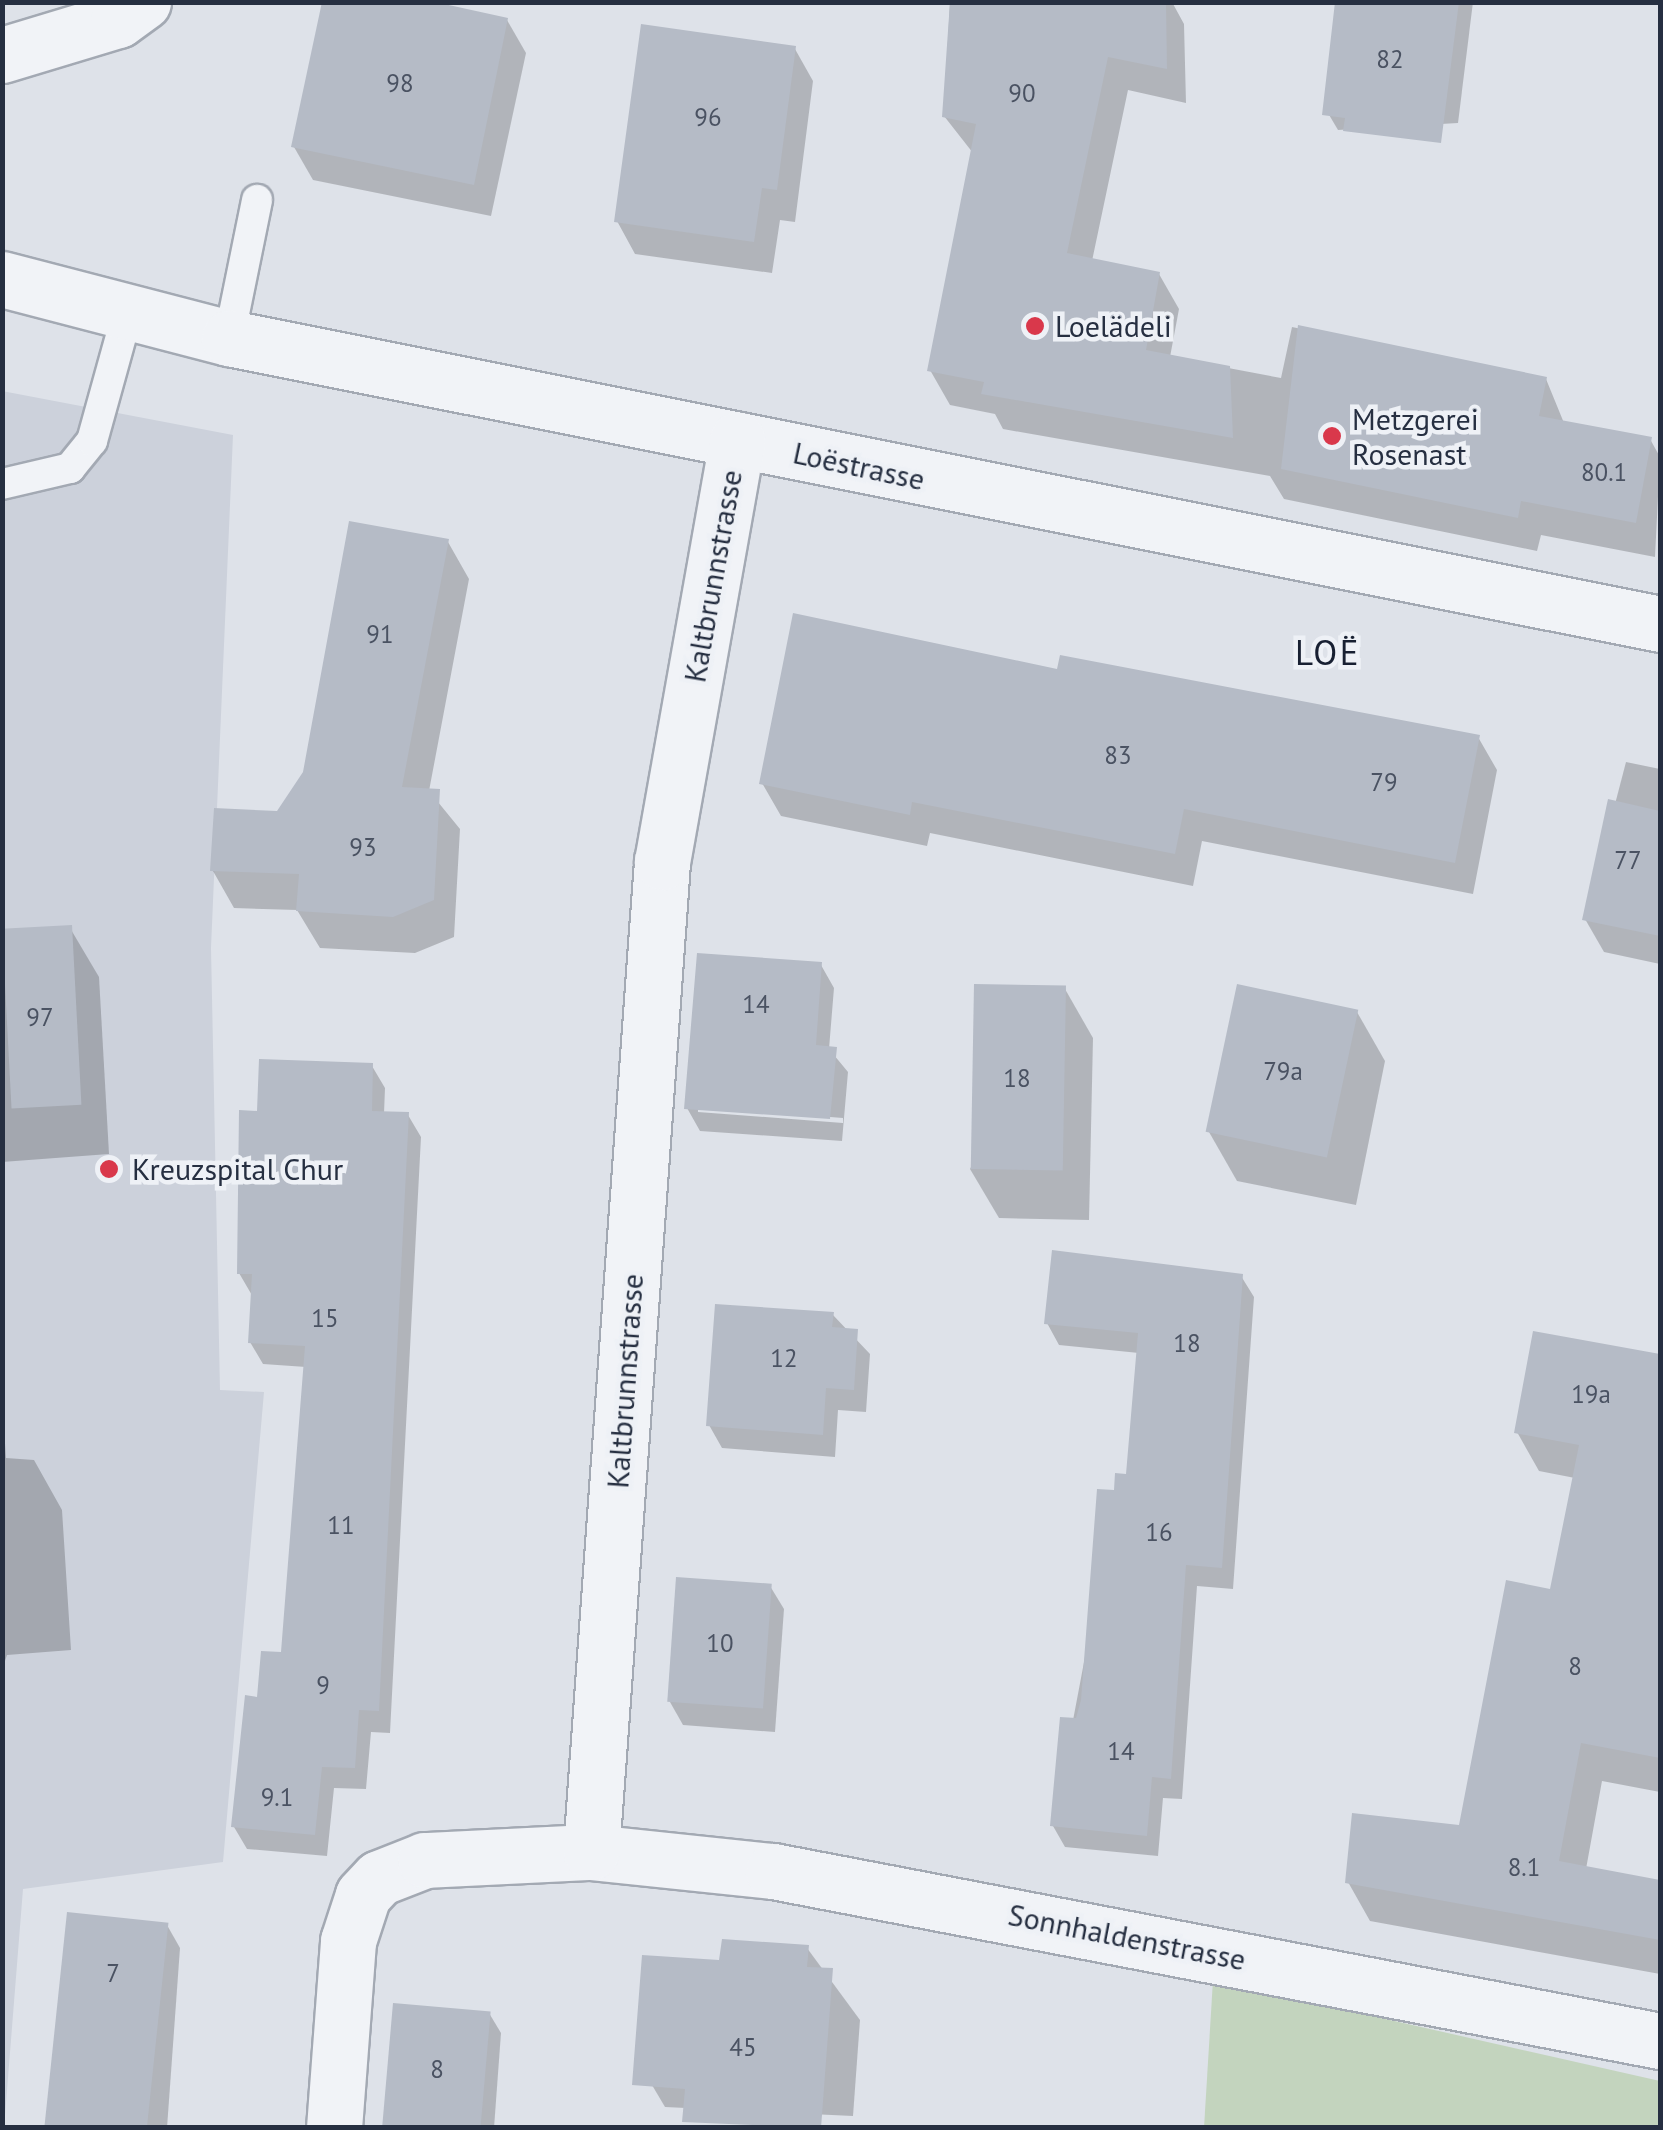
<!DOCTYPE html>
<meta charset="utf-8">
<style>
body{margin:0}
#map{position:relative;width:1663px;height:2130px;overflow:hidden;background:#dee2e9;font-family:"PT Sans",sans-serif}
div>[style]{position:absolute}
.built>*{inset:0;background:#ccd1db}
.green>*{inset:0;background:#c3d4be}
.shadow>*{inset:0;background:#0003}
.building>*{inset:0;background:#b5bbc6;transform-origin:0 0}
.roads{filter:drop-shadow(2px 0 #a3a9b3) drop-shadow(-2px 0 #a3a9b3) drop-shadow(0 2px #a3a9b3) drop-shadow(0 -2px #a3a9b3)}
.lane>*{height:30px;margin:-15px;padding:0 15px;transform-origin:15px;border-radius:15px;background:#f1f3f7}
.street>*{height:55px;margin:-27.5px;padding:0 27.5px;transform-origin:27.5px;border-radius:27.5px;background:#f1f3f7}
.dots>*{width:28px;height:28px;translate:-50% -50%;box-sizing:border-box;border:5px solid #eef1f6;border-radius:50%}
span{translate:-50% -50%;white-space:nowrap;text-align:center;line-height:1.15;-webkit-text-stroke:9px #eef1f6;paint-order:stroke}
.number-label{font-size:25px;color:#4a5262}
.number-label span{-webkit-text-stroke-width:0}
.poi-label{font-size:30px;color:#262f41}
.left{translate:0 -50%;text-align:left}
.street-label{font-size:30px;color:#262f41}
.quarter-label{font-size:35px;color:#182032;letter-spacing:2.5px}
.frame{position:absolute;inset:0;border:5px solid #262f41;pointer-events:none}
</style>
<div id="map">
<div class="built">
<div style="clip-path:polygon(2px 391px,233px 435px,211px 948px,220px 1390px,264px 1392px,223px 1862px,23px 1889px,4px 2128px)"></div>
</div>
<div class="green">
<div style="clip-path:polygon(1213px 1980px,1660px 2081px,1660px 2127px,1204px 2128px)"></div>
</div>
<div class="shadow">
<div style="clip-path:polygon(950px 2px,1172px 2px,1184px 24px,1186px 103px,1128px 90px,1092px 261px,1159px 274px,1179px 309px,1170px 357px,1281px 378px,1292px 327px,1546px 379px,1564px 423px,1650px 439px,1660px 457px,1655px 557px,1541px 535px,1537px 551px,1284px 499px,1270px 476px,1003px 429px,995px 414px,950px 405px,930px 370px,973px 153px,944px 116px)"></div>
<div style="clip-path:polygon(1337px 2px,1473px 2px,1458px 123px,1338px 130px,1325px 108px)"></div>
<div style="clip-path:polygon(507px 20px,526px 53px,491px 216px,313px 180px,294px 147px)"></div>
<div style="clip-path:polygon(795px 49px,813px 81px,795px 222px,780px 220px,772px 273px,635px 254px,617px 221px)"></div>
<div style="clip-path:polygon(448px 542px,469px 579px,429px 791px,460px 829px,454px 937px,415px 953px,320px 948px,297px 910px,234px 908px,213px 871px,278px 814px)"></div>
<div style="clip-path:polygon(1059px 672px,1478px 737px,1497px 770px,1473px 894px,1202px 841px,1193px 886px,930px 833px,927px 846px,781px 816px,762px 783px)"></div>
<div style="clip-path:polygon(1626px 762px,1660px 769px,1660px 964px,1604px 952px,1585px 919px)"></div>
<div style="clip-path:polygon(70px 928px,99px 977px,109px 1154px,2px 1162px,2px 932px)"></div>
<div style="clip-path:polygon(evenodd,821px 965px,834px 988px,829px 1049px,848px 1072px,842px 1141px,700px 1131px,687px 1108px,821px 965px,698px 1107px,843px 1118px,843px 1123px,698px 1112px,698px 1107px)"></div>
<div style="clip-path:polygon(1065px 989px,1093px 1038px,1089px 1220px,999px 1218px,970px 1169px)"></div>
<div style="clip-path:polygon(1357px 1012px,1385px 1061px,1356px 1205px,1237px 1181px,1209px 1132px)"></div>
<div style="clip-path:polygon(372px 1066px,385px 1088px,384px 1114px,408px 1115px,421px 1137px,390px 1733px,371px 1732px,366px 1789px,334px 1788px,327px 1856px,247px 1849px,234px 1827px,260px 1699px,283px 1655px,306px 1367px,263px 1364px,250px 1342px,253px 1297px,239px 1273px,259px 1113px)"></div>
<div style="clip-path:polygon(1241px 1276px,1254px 1297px,1233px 1589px,1197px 1586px,1182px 1799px,1163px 1798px,1158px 1856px,1065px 1847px,1053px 1826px,1116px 1493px,1128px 1477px,1139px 1353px,1059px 1345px,1047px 1323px)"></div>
<div style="clip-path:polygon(833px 1315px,870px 1354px,866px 1412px,838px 1410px,835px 1457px,722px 1448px,709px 1425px)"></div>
<div style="clip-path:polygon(1535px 1334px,1660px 1357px,1660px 1792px,1602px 1781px,1586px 1869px,1660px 1882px,1660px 1974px,1370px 1921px,1348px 1882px,1461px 1827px,1552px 1592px,1575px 1478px,1539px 1471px,1517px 1432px)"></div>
<div style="clip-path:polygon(2px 1399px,6px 1458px,34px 1460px,62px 1510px,71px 1650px,7px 1655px,2px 1670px)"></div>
<div style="clip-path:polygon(770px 1586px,784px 1609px,775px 1732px,683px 1725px,670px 1702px)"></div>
<div style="clip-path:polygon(69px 1914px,167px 1925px,180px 1948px,167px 2128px,46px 2128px)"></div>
<div style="clip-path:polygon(807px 1948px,860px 2020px,853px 2116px,665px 2107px,636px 2058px,722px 1962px)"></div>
<div style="clip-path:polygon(489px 2013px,501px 2033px,494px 2128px,386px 2128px)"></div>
</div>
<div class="building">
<div style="clip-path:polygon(322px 2px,435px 2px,508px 18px,474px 185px,291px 147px)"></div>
<div style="clip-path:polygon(950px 2px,1166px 2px,1167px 69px,1108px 57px,1067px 253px,1160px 272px,1146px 350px,1230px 366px,1233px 438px,981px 394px,984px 382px,927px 371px,976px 124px,942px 117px)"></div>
<div style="clip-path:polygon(1335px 2px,1459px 2px,1441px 143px,1343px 131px,1345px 118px,1322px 115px)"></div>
<div style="clip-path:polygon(641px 24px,796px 46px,777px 190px,762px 188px,754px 242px,614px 222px)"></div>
<div style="clip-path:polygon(1298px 325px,1547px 377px,1539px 416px,1652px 437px,1636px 523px,1521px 501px,1518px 518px,1281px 469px)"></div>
<div style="clip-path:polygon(349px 521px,449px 539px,402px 787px,440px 789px,434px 900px,393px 917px,296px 911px,299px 874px,210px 871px,214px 808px,277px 811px,303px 772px)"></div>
<div style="clip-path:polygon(793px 613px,1057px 669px,1060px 655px,1480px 735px,1455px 863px,1184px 809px,1175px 854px,912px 802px,910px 815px,759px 784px)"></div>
<div style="clip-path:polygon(1608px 799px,1660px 811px,1660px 936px,1582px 920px)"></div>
<div style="left:72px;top:925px;width:180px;height:70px;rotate:87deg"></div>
<div style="clip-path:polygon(697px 953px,822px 962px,816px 1045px,837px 1047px,830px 1119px,684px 1109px)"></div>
<div style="left:974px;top:984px;width:92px;height:185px;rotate:1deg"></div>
<div style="left:1237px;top:984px;width:124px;height:151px;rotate:12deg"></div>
<div style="clip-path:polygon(259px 1059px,373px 1063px,372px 1111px,409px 1112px,379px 1711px,359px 1710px,355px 1768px,322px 1767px,315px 1835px,231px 1827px,245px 1695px,257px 1697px,261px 1651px,281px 1652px,305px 1346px,248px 1343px,252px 1274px,237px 1274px,239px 1110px,257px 1111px)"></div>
<div style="clip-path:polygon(1052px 1250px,1243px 1274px,1222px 1568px,1186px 1565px,1171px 1779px,1152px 1777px,1147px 1836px,1050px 1826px,1060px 1717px,1076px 1718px,1081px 1700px,1097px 1489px,1114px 1490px,1115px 1473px,1126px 1474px,1138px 1333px,1044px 1324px)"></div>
<div style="clip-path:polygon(715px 1304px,834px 1312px,832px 1327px,858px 1329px,854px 1390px,826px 1388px,823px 1435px,706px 1426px)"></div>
<div style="clip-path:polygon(1533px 1331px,1660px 1354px,1660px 1758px,1581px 1743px,1559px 1861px,1660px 1880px,1660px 1940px,1345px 1883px,1352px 1813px,1459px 1825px,1506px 1580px,1550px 1589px,1579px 1445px,1514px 1433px)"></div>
<div style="left:676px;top:1577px;width:96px;height:125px;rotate:4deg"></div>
<div style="left:67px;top:1912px;width:102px;height:217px;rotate:6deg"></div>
<div style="clip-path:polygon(722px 1939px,809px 1945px,807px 1967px,833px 1968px,821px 2128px,682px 2122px,685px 2089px,632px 2085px,642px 1955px,719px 1960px)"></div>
<div style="left:393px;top:2003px;width:98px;height:125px;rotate:5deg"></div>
</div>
<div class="roads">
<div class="lane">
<div style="left:229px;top:338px;width:141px;rotate:-78.5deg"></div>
<div style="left:2px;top:484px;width:70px;rotate:-13.2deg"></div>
<div style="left:70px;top:468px;width:35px;rotate:-51deg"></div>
<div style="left:92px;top:441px;width:138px;rotate:-74.5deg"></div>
</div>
<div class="street">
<div style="left:2px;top:55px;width:121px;rotate:-16.8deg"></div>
<div style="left:118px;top:20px;width:31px;rotate:-36deg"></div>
<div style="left:2px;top:279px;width:235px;rotate:14.6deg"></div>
<div style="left:229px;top:338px;width:1459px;rotate:11.3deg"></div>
<div style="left:591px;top:1852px;width:183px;rotate:6deg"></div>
<div style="left:773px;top:1871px;width:903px;rotate:10.85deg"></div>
<div style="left:334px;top:2128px;width:188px;rotate:-85.7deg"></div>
<div style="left:348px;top:1941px;width:48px;rotate:-71.9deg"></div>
<div style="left:363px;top:1895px;width:23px;rotate:-47deg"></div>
<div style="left:379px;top:1878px;width:49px;rotate:-21.4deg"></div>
<div style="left:425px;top:1860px;width:166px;rotate:-2.8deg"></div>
<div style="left:591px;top:1852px;width:993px;rotate:-85.9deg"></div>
<div style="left:662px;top:862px;width:429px;rotate:-79.9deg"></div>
</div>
</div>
<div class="dots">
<div style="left:1035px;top:326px;background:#d9384b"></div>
<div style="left:1332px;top:436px;background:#d9384b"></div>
<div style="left:109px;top:1169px;background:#d9384b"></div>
</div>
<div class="number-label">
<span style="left:1390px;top:59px">82</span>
<span style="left:400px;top:83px">98</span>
<span style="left:1022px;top:93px">90</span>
<span style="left:708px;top:117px">96</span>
<span style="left:1604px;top:472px">80.1</span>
<span style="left:380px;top:634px">91</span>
<span style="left:1118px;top:755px">83</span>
<span style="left:1384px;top:782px">79</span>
<span style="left:363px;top:847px">93</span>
<span style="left:1628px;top:860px">77</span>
<span style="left:756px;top:1004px">14</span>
<span style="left:40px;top:1017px">97</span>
<span style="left:1283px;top:1071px">79a</span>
<span style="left:1017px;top:1078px">18</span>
<span style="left:325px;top:1318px">15</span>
<span style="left:1187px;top:1343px">18</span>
<span style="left:784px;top:1358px">12</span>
<span style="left:1591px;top:1394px">19a</span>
<span style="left:341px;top:1525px">11</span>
<span style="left:1159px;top:1532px">16</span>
<span style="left:720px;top:1643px">10</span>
<span style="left:1575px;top:1666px">8</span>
<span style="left:323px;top:1685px">9</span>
<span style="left:1121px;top:1751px">14</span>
<span style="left:277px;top:1797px">9.1</span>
<span style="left:1524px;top:1867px">8.1</span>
<span style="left:113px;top:1973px">7</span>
<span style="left:743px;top:2047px">45</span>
<span style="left:437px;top:2069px">8</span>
</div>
<div class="poi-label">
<span class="left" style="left:1055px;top:326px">Loelädeli</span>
<span class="left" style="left:1352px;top:436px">Metzgerei<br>Rosenast</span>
<span class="left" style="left:132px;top:1169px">Kreuzspital Chur</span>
</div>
<div class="street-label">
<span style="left:859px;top:466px;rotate:12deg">Loëstrasse</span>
<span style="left:713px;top:576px;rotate:-80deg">Kaltbrunnstrasse</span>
<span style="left:625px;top:1381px;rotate:-86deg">Kaltbrunnstrasse</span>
<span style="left:1127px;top:1937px;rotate:11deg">Sonnhaldenstrasse</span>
</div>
<div class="quarter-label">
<span style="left:1328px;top:652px">LOË</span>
</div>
<div class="frame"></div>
</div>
